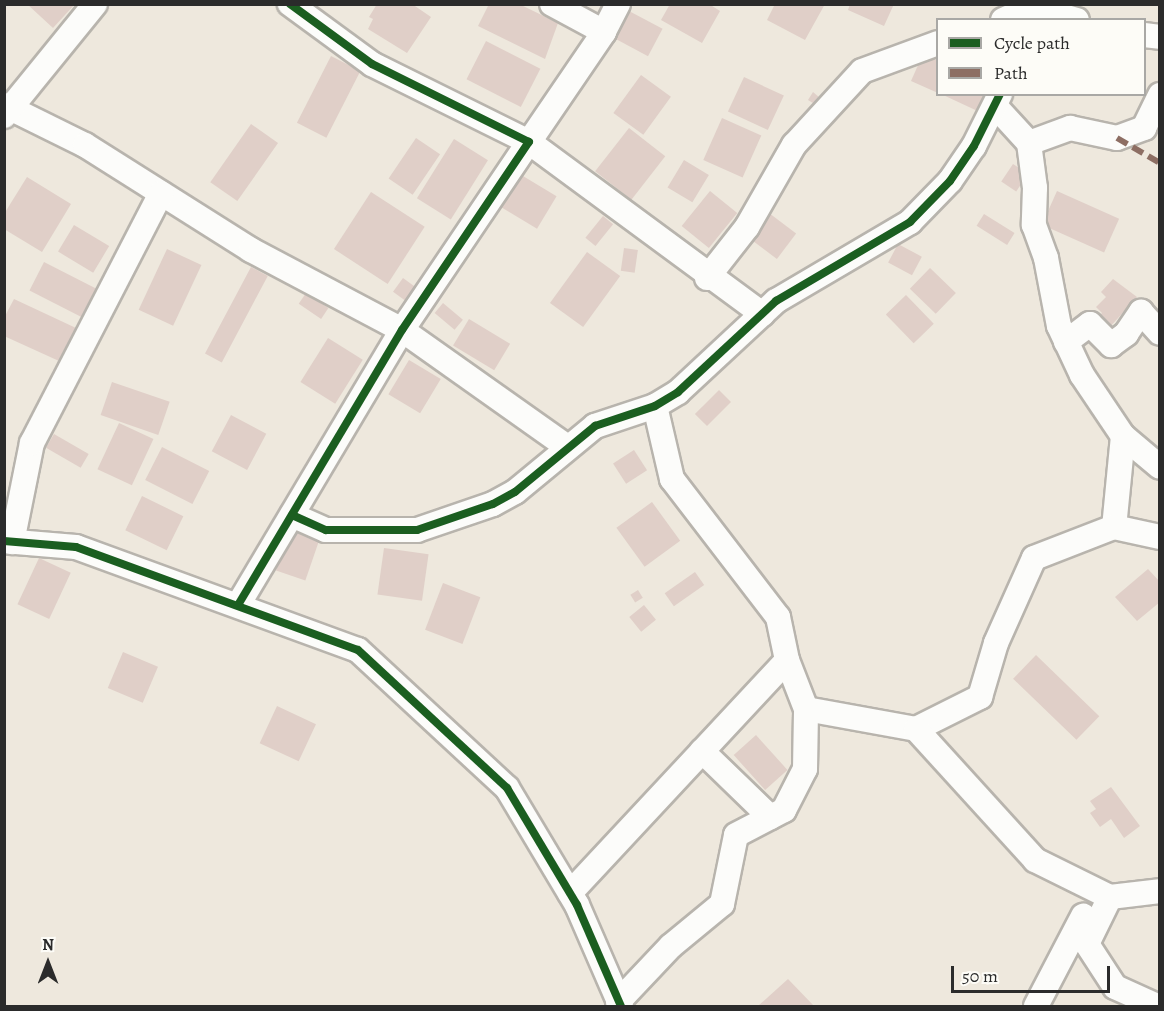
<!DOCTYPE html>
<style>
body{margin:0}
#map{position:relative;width:1164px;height:1011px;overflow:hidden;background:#eee8dd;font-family:Alegreya,serif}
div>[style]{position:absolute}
.building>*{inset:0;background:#e0cfc8;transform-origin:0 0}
.roads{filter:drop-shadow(2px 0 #b8b4ad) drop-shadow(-2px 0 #b8b4ad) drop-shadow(0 2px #b8b4ad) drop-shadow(0 -2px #b8b4ad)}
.minor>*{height:24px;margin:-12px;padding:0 12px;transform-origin:12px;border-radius:12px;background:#fcfcfa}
.quiet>*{height:6px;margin-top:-3px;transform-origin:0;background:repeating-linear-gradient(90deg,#8d6e63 0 12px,transparent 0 18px)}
.cycleway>*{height:8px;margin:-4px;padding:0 4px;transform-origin:4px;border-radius:4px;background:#1b5e20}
span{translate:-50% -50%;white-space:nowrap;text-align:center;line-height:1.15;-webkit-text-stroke:5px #fdfcf7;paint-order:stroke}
.frame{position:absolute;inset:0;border:6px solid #2b2b2b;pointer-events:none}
.legend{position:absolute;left:936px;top:18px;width:210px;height:78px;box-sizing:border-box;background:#fdfcf7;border:2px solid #a9a8a5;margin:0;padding:8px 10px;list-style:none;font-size:18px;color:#2b2b2b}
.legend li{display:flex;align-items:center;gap:12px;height:30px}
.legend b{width:30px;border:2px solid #a9a8a5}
.north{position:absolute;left:18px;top:933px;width:60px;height:60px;-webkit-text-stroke:4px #fdfcf7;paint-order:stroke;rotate:0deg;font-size:16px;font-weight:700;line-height:24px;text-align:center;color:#2b2b2b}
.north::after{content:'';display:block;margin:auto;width:21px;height:27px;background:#2b2b2b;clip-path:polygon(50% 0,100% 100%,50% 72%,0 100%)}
.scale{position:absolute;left:951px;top:966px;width:159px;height:27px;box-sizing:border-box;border:3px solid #2b2b2b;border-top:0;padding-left:8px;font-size:18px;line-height:21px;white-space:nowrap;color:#2b2b2b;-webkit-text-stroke:4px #fdfcf7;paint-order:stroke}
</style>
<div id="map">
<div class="building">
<div style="clip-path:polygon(27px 4px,75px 4px,53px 28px)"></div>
<div style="clip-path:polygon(377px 4px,412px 4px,431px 17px,407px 53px,368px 29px,373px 19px,369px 17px)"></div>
<div style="clip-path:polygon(489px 4px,519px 4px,558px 23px,545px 59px,478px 26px)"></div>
<div style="clip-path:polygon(670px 4px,709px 4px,720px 11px,702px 43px,661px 20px)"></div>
<div style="clip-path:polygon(775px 4px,825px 4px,805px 40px,767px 20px)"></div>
<div style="clip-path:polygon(850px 4px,894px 4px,884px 26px,848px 10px)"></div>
<div style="left:629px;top:11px;width:38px;height:31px;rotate:28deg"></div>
<div style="left:486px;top:41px;width:61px;height:43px;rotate:27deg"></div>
<div style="clip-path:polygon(923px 54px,938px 61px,938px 93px,911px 81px)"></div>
<div style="left:331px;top:56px;width:33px;height:75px;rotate:27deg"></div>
<div style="left:641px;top:75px;width:37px;height:47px;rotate:36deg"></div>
<div style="left:744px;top:77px;width:44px;height:38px;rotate:25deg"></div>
<div style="clip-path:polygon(813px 92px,820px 98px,816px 105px,808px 100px)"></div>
<div style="clip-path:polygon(941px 94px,993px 94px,984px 114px)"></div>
<div style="left:722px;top:118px;width:43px;height:46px;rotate:24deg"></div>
<div style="left:251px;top:124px;width:33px;height:71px;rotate:35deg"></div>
<div style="left:629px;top:128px;width:46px;height:55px;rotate:38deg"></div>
<div style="left:416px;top:138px;width:29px;height:49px;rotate:34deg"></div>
<div style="left:454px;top:139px;width:40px;height:70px;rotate:32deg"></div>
<div style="left:684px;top:160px;width:29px;height:32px;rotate:31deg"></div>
<div style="left:1013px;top:164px;width:18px;height:21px;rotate:34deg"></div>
<div style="left:518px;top:173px;width:45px;height:38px;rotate:31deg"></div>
<div style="clip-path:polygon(27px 177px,71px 204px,42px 252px,4px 229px,4px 214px)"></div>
<div style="left:710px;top:191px;width:35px;height:45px;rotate:39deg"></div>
<div style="left:1057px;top:191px;width:68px;height:37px;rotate:24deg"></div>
<div style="left:371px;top:192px;width:64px;height:68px;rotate:33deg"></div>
<div style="left:769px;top:213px;width:34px;height:32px;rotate:37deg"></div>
<div style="left:984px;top:214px;width:36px;height:14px;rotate:32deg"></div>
<div style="left:603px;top:216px;width:13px;height:28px;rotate:39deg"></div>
<div style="left:74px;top:225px;width:41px;height:31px;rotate:31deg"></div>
<div style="left:898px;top:244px;width:27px;height:21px;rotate:28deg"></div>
<div style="left:624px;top:248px;width:14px;height:23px;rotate:8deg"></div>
<div style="left:167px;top:249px;width:38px;height:67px;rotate:25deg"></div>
<div style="left:587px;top:252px;width:41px;height:63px;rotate:36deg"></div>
<div style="left:44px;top:262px;width:66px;height:32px;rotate:27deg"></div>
<div style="left:251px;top:267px;width:19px;height:98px;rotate:28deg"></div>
<div style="left:930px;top:268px;width:36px;height:29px;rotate:44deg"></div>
<div style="left:403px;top:278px;width:17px;height:17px;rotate:36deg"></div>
<div style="clip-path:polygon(1113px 279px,1137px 297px,1109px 328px,1097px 318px,1102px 313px,1096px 307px,1106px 297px,1101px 292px)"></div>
<div style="left:306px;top:293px;width:27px;height:13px;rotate:34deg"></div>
<div style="left:906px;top:295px;width:40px;height:28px;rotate:46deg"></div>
<div style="clip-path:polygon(14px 299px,76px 328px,59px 361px,4px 336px,4px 318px)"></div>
<div style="left:443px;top:303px;width:26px;height:13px;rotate:40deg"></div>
<div style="left:469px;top:319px;width:48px;height:31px;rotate:31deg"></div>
<div style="left:328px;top:338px;width:41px;height:52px;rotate:32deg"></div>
<div style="left:409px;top:360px;width:37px;height:40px;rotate:31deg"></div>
<div style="left:112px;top:382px;width:61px;height:35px;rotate:19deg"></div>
<div style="left:719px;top:390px;width:17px;height:34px;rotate:45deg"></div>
<div style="left:231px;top:415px;width:40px;height:41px;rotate:28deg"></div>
<div style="left:119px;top:423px;width:38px;height:51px;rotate:25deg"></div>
<div style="left:54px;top:434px;width:40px;height:16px;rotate:30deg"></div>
<div style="left:162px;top:447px;width:53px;height:37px;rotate:27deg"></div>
<div style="left:634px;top:450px;width:24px;height:25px;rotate:57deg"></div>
<div style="left:142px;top:496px;width:46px;height:38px;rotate:26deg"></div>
<div style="left:652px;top:502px;width:48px;height:44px;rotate:54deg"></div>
<div style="left:291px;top:527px;width:31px;height:46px;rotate:19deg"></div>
<div style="left:384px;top:548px;width:45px;height:47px;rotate:8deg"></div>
<div style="left:39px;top:558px;width:35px;height:51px;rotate:25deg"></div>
<div style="clip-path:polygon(1148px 569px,1160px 582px,1160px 602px,1137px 621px,1115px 597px)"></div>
<div style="left:695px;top:572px;width:16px;height:37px;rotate:55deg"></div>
<div style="left:443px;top:583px;width:40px;height:50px;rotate:21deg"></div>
<div style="left:638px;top:590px;width:9px;height:9px;rotate:58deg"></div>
<div style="left:644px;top:605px;width:19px;height:19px;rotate:51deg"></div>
<div style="left:123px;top:652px;width:38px;height:39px;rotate:23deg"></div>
<div style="left:1036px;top:655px;width:88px;height:33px;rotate:44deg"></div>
<div style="left:277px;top:706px;width:43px;height:41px;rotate:25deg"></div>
<div style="left:756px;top:735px;width:47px;height:30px;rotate:48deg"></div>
<div style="clip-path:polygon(1111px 787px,1140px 826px,1124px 838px,1111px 819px,1100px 827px,1090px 813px,1096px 809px,1090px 801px)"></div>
<div style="clip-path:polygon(788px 979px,814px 1006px,758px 1006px)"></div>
</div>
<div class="roads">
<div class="minor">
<div style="left:552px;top:4px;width:59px;rotate:28.3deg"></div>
<div style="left:618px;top:4px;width:31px;rotate:117deg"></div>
<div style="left:604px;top:32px;width:133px;rotate:124.3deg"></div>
<div style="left:529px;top:142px;width:290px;rotate:36.4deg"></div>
<div style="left:1025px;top:5px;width:54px;rotate:16.1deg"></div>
<div style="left:1003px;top:20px;width:24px;rotate:-24deg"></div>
<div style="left:1144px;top:35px;width:16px;rotate:7deg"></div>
<div style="left:4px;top:105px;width:90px;rotate:26.3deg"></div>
<div style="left:85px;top:145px;width:196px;rotate:32.3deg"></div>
<div style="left:251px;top:250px;width:171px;rotate:27.9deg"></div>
<div style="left:402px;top:330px;width:202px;rotate:35.3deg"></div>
<div style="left:996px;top:107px;width:49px;rotate:47.5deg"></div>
<div style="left:1029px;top:143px;width:45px;rotate:82.4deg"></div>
<div style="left:1035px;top:188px;width:37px;rotate:92deg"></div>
<div style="left:1034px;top:225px;width:35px;rotate:70deg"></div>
<div style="left:1046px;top:258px;width:69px;rotate:79.2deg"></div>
<div style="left:1059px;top:326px;width:54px;rotate:64.9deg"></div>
<div style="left:1082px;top:375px;width:73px;rotate:56.1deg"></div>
<div style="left:1123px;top:436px;width:91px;rotate:95.6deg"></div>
<div style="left:4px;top:116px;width:144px;rotate:-50.9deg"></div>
<div style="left:1029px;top:143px;width:44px;rotate:-20.1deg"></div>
<div style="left:1070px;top:128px;width:48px;rotate:12deg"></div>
<div style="left:1117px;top:138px;width:29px;rotate:-20deg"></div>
<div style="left:1144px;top:128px;width:37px;rotate:-64deg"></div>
<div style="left:707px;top:278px;width:65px;rotate:-51.9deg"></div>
<div style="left:747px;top:227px;width:95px;rotate:-60.2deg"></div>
<div style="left:794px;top:145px;width:100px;rotate:-47.4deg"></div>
<div style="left:862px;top:71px;width:81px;rotate:-20.2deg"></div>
<div style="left:1066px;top:342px;width:30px;rotate:-37deg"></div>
<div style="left:1090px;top:324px;width:30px;rotate:45deg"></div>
<div style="left:1111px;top:345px;width:19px;rotate:-36deg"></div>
<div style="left:1126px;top:334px;width:27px;rotate:-56deg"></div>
<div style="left:1141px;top:312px;width:28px;rotate:48deg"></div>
<div style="left:655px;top:406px;width:75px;rotate:76.9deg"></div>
<div style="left:672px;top:479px;width:174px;rotate:52.5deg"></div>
<div style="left:778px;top:617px;width:44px;rotate:78.2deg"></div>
<div style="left:787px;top:660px;width:53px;rotate:68.8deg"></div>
<div style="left:806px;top:709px;width:112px;rotate:10.3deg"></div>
<div style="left:916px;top:729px;width:72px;rotate:-26.6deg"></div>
<div style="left:980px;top:697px;width:56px;rotate:-73.5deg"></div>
<div style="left:996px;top:643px;width:93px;rotate:-65.9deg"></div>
<div style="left:1034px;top:558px;width:86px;rotate:-21.2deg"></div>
<div style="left:1114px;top:527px;width:47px;rotate:12.3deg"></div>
<div style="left:1123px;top:436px;width:48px;rotate:40deg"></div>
<div style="left:292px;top:515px;width:37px;rotate:24deg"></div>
<div style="left:326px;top:530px;width:91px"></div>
<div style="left:417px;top:530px;width:80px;rotate:-18.9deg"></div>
<div style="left:493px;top:504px;width:25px;rotate:-29deg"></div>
<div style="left:515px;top:492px;width:104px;rotate:-39.5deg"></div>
<div style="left:595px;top:426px;width:63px;rotate:-18.4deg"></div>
<div style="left:655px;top:406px;width:27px;rotate:-31deg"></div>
<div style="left:678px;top:392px;width:134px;rotate:-42.9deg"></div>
<div style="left:776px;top:301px;width:156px;rotate:-30.5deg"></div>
<div style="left:910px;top:222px;width:57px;rotate:-45.7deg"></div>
<div style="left:950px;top:181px;width:42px;rotate:-55.6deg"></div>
<div style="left:974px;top:146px;width:58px;rotate:-63.4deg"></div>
<div style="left:4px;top:541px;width:72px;rotate:4.8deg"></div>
<div style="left:76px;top:547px;width:300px;rotate:20.1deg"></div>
<div style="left:358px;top:650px;width:203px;rotate:42.8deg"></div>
<div style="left:507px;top:788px;width:136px;rotate:59.1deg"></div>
<div style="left:577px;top:905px;width:110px;rotate:66.5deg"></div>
<div style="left:12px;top:542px;width:101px;rotate:-78.6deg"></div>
<div style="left:32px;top:443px;width:281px;rotate:-62.7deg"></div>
<div style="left:238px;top:605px;width:320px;rotate:-59.2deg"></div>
<div style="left:402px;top:330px;width:227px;rotate:-56deg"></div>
<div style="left:529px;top:142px;width:175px;rotate:-153.6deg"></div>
<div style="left:372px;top:64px;width:102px;rotate:-143.8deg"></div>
<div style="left:916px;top:729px;width:177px;rotate:47.7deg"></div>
<div style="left:1035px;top:860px;width:84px;rotate:26.3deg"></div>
<div style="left:1110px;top:897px;width:50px;rotate:-6.8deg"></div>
<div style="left:702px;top:751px;width:95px;rotate:44.1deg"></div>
<div style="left:570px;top:893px;width:318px;rotate:-47deg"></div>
<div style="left:1110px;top:897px;width:52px;rotate:116.1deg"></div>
<div style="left:1087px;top:944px;width:51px;rotate:56.9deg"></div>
<div style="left:1115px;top:987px;width:46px;rotate:24.3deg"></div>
<div style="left:618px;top:1002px;width:77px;rotate:-46.6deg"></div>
<div style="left:671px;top:946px;width:66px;rotate:-39.5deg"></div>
<div style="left:722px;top:904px;width:70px;rotate:-78.5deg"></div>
<div style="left:736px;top:835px;width:54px;rotate:-27.5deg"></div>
<div style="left:784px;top:810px;width:46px;rotate:-62.9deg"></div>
<div style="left:805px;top:769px;width:60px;rotate:-89deg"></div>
<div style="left:1036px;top:1006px;width:102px;rotate:-62.4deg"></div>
</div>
</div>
<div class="quiet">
<div style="left:1117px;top:138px;width:50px;rotate:30.2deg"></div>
</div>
<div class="cycleway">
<div style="left:292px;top:515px;width:37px;rotate:24deg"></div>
<div style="left:326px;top:530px;width:91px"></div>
<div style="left:417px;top:530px;width:80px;rotate:-18.9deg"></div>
<div style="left:493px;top:504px;width:25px;rotate:-29deg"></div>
<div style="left:515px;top:492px;width:104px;rotate:-39.5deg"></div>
<div style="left:595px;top:426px;width:63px;rotate:-18.4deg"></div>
<div style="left:655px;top:406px;width:27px;rotate:-31deg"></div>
<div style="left:678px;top:392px;width:134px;rotate:-42.9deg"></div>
<div style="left:776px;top:301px;width:156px;rotate:-30.5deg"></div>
<div style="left:910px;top:222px;width:57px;rotate:-45.7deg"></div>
<div style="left:950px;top:181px;width:42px;rotate:-55.6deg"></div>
<div style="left:974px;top:146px;width:58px;rotate:-63.4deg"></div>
<div style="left:4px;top:541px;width:72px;rotate:4.8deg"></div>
<div style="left:76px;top:547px;width:300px;rotate:20.1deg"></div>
<div style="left:358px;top:650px;width:203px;rotate:42.8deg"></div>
<div style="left:507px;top:788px;width:136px;rotate:59.1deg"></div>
<div style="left:577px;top:905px;width:110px;rotate:66.5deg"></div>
<div style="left:238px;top:605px;width:320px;rotate:-59.2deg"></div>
<div style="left:402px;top:330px;width:227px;rotate:-56deg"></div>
<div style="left:529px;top:142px;width:175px;rotate:-153.6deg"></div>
<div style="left:372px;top:64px;width:102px;rotate:-143.8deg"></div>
</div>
<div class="frame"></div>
<ul class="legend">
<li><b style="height:8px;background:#1b5e20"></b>Cycle path</li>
<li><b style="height:8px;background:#8d6e63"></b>Path</li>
</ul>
<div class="north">N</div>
<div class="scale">50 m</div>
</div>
